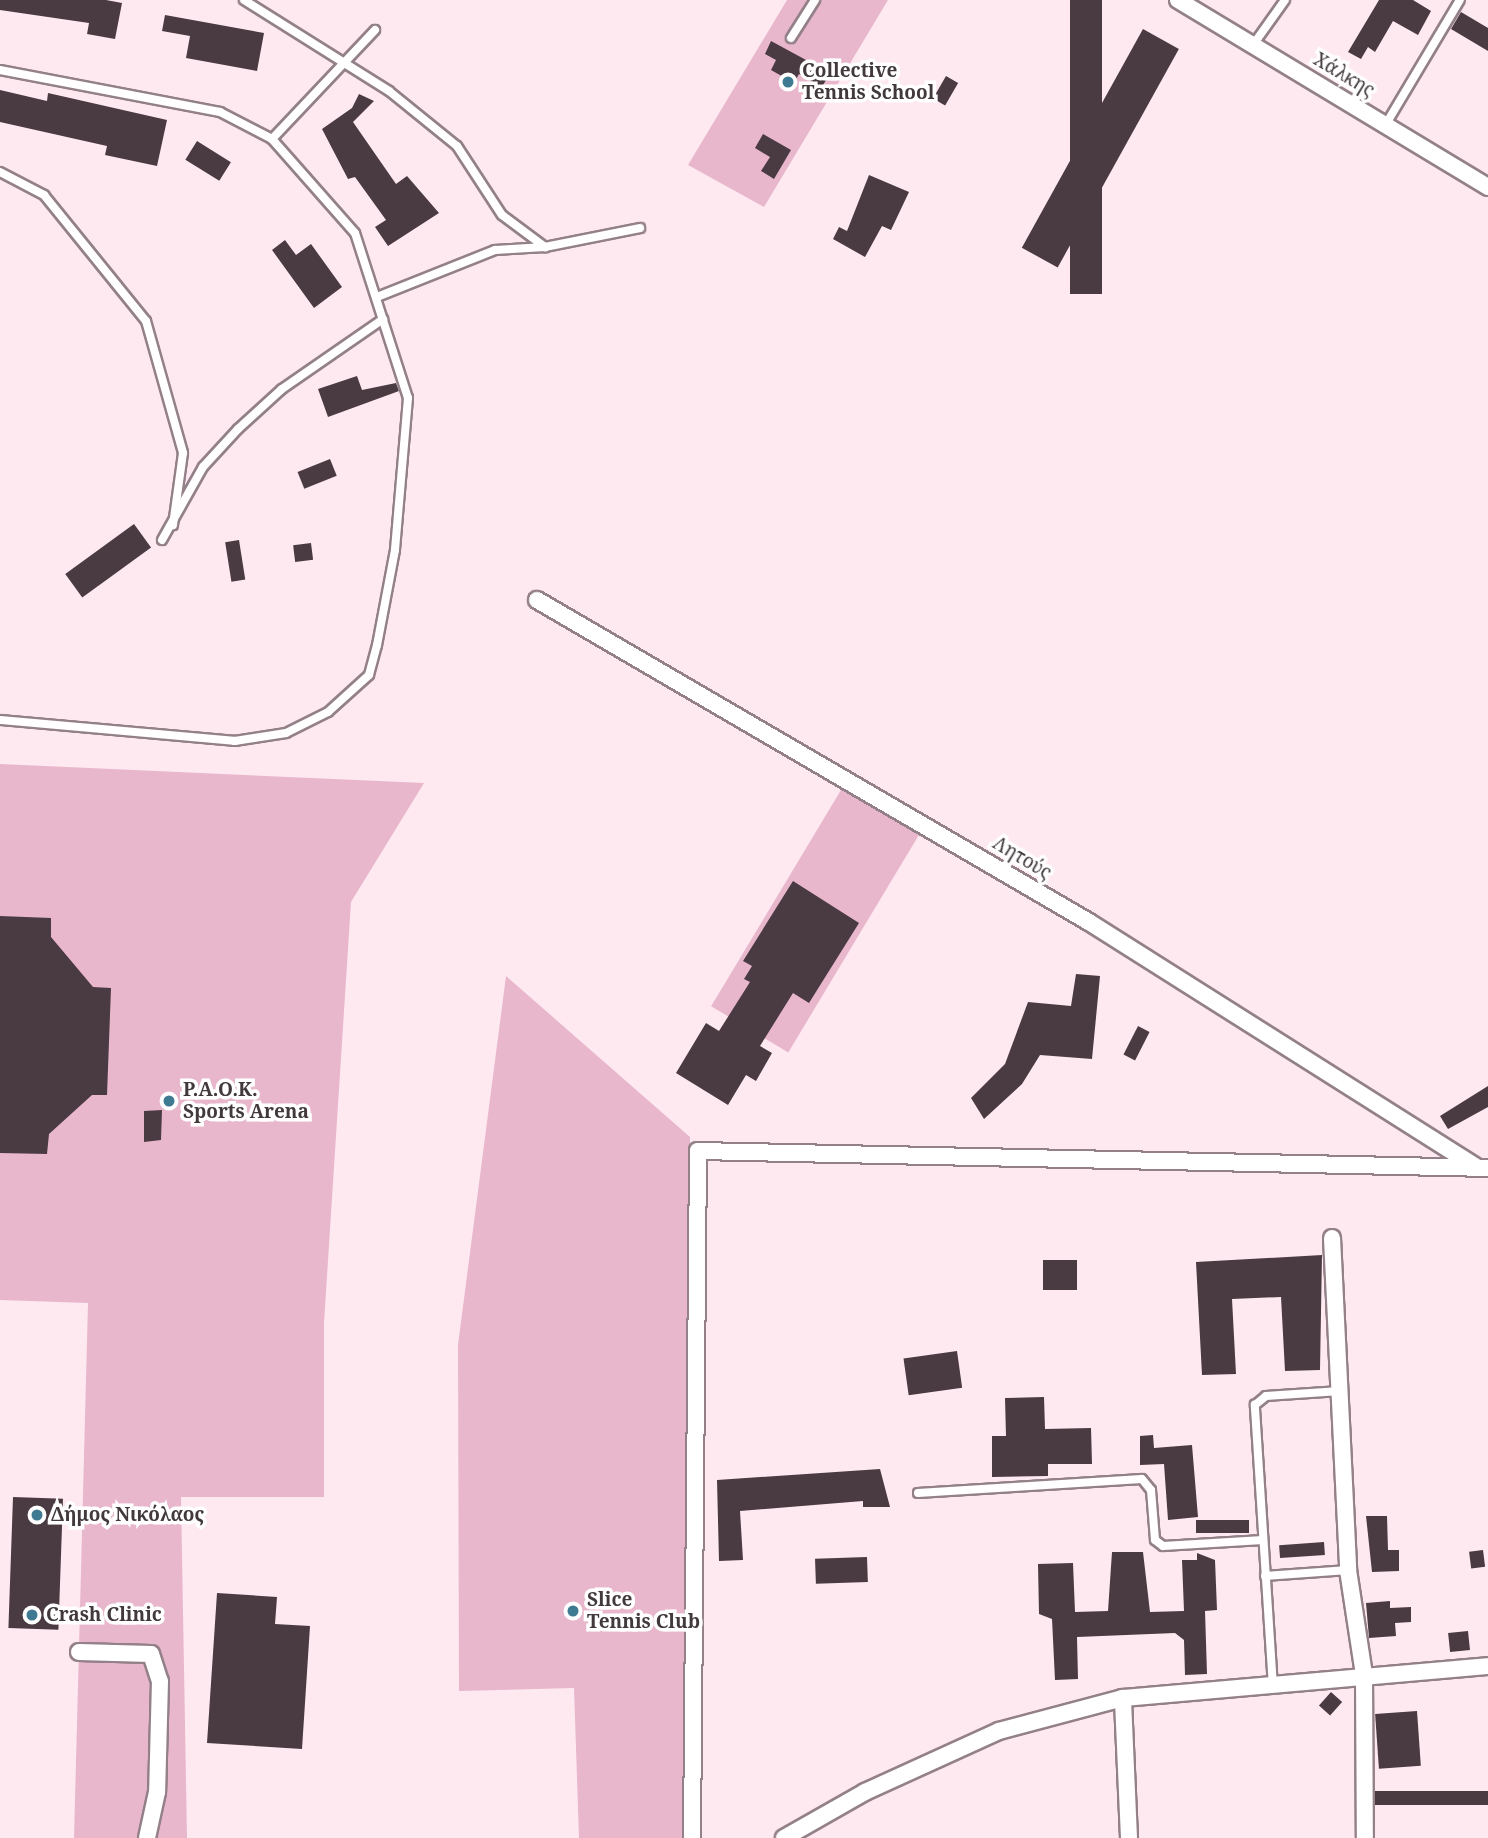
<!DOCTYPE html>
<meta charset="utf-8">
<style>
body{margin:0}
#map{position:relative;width:1488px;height:1838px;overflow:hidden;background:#fee9f1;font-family:"Noto Serif",serif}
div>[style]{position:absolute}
.green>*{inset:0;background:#e8b7cc;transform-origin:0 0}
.building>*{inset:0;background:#4a3a41;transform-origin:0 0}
.roads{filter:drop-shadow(2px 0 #938088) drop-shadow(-2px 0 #938088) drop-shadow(0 2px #938088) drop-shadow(0 -2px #938088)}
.service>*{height:8px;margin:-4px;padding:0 4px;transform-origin:4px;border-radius:4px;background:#fff}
.minor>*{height:16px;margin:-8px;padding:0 8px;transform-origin:8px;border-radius:8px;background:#fff}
.dots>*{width:19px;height:19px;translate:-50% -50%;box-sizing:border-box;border:4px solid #fff;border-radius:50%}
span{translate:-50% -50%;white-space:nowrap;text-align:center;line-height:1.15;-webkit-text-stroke:7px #fff;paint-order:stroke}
.poi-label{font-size:19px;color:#41393c;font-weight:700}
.left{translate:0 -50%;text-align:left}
.street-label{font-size:19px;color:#41393c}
</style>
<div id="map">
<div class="green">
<div style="clip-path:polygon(787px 0,888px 0,764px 207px,688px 165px)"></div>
<div style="clip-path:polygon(0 764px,424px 783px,351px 902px,324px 1323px,324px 1497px,181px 1497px,187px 1838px,74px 1838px,88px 1303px,0 1300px)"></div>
<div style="left:844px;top:785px;width:90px;height:258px;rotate:31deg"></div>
<div style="clip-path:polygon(506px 976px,690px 1137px,688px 1838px,579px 1838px,574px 1688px,459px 1691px,458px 1345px)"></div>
</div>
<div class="building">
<div style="clip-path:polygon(0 0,106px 0,122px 3px,115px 39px,87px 34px,89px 23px,0 10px)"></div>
<div style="left:1070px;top:0;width:32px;height:294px"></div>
<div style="clip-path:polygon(1379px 0,1413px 0,1431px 11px,1418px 35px,1393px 21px,1375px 52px,1368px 47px,1361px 59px,1348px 52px)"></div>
<div style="clip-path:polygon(1461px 12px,1488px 28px,1488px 51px,1451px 29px)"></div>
<div style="clip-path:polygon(165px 15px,264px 33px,257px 71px,186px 58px,190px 36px,162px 31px)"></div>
<div style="left:1143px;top:29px;width:41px;height:250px;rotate:29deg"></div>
<div style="clip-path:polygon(771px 41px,830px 73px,822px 87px,799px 74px,794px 83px,771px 70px,776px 60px,765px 54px)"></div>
<div style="left:946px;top:76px;width:14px;height:26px;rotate:30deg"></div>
<div style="clip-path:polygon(0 90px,47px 101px,48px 93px,167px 120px,157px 166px,105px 155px,107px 146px,0 122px)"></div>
<div style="clip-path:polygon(359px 94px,374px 101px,353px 122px,396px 184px,407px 176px,439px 213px,388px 246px,375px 227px,386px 220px,355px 177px,348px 179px,322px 129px,352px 108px)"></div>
<div style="clip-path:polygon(763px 134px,791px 150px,774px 179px,761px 171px,770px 157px,755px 148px)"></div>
<div style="left:197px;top:141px;width:40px;height:22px;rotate:32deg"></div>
<div style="clip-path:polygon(869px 175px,909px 192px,891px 230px,882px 226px,865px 257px,833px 239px,839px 227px,847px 231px)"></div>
<div style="clip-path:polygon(285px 240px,296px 255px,311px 244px,342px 287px,314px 308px,272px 250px)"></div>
<div style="clip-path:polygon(357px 376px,362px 390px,396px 383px,399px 391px,328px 417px,318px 389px)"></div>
<div style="left:330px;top:459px;width:18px;height:35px;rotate:68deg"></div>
<div style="left:134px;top:524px;width:29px;height:85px;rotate:54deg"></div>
<div style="left:239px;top:540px;width:40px;height:14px;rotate:81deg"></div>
<div style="left:311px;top:543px;width:17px;height:18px;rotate:83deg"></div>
<div style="clip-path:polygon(793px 881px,859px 923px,809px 1003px,793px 993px,760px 1046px,772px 1053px,756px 1081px,746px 1075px,728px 1105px,676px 1073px,706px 1023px,719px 1031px,750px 982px,744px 979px,752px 966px,743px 961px)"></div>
<div style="clip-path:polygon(0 916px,51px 918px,51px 937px,93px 987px,111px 988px,107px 1095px,92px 1095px,49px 1134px,47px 1154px,0 1153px)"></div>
<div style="clip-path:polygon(1076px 974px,1100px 976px,1092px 1059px,1040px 1055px,1022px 1084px,984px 1119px,971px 1098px,1005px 1064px,1028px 1002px,1071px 1006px)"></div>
<div style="left:1138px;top:1026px;width:13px;height:32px;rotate:27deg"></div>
<div style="clip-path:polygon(1488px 1086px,1488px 1107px,1448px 1129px,1440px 1116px)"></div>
<div style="clip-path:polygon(162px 1110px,161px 1140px,144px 1142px,144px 1111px)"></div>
<div style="clip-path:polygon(1322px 1255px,1320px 1370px,1285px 1371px,1281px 1297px,1232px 1299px,1236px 1374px,1202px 1375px,1196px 1262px)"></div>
<div style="left:1077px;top:1260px;width:30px;height:34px;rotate:90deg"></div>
<div style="left:957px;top:1351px;width:37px;height:54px;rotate:82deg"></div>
<div style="clip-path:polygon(1044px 1397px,1045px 1429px,1091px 1428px,1092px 1464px,1048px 1464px,1048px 1476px,992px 1477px,992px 1436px,1006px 1436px,1005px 1398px)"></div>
<div style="clip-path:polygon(1153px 1435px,1154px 1448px,1192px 1445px,1198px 1517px,1168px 1520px,1164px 1464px,1140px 1465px,1140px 1436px)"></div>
<div style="clip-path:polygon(880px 1469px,890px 1507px,863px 1507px,863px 1501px,740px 1511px,743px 1560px,719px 1561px,717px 1480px)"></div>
<div style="left:13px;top:1497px;width:50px;height:131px;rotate:2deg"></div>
<div style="clip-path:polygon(1366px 1516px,1387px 1516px,1388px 1550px,1399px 1550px,1399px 1571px,1372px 1572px)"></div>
<div style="left:1249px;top:1520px;width:13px;height:53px;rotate:90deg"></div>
<div style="left:1324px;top:1542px;width:13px;height:45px;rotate:86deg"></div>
<div style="left:1483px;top:1550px;width:17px;height:14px;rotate:83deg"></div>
<div style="clip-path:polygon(1112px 1552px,1143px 1552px,1150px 1612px,1184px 1611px,1182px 1560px,1197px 1560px,1197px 1553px,1215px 1560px,1217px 1610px,1205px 1611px,1207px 1674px,1185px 1675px,1184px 1640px,1175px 1633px,1077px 1637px,1078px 1679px,1055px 1680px,1052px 1619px,1039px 1614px,1038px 1564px,1073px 1563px,1075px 1612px,1108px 1611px)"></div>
<div style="left:867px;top:1557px;width:25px;height:52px;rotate:88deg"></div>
<div style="clip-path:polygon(217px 1593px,277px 1597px,275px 1624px,310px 1626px,302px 1749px,207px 1743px)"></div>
<div style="clip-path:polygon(1390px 1601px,1390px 1608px,1411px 1607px,1411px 1622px,1395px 1623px,1396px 1636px,1369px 1638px,1366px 1603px)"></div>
<div style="left:1468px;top:1631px;width:19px;height:20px;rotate:84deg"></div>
<div style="left:1331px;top:1692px;width:15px;height:18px;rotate:42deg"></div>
<div style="left:1417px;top:1711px;width:55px;height:42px;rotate:86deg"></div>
<div style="left:1488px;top:1791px;width:14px;height:113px;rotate:90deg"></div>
</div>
<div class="roads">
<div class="service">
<div style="left:244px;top:0;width:171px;rotate:32.1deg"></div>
<div style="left:389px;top:91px;width:87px;rotate:39deg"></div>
<div style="left:457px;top:146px;width:82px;rotate:56.9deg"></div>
<div style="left:502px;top:215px;width:54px;rotate:36.7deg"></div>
<div style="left:545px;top:247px;width:50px;rotate:176.6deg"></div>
<div style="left:495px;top:250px;width:127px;rotate:158.3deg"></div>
<div style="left:791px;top:38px;width:45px;rotate:-57.7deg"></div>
<div style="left:1253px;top:45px;width:55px;rotate:-54.6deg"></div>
<div style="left:0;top:70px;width:224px;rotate:10.8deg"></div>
<div style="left:220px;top:112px;width:59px;rotate:27.4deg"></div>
<div style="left:272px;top:139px;width:125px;rotate:48.6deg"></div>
<div style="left:355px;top:233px;width:173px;rotate:72.2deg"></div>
<div style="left:408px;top:398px;width:153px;rotate:94.9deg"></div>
<div style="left:395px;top:550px;width:97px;rotate:100.7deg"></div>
<div style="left:377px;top:645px;width:31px;rotate:105deg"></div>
<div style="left:369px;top:675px;width:55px;rotate:137.9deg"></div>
<div style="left:328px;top:712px;width:47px;rotate:153.4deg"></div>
<div style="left:286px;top:733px;width:52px;rotate:171.1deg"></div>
<div style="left:235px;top:741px;width:236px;rotate:-174.9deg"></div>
<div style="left:1386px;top:124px;width:144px;rotate:-59.2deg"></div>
<div style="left:272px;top:139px;width:150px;rotate:-46.6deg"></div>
<div style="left:0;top:172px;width:50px;rotate:27.6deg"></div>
<div style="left:44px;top:195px;width:162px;rotate:51deg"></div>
<div style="left:146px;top:321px;width:137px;rotate:74.3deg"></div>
<div style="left:183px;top:453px;width:73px;rotate:97.9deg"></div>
<div style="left:545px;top:247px;width:97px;rotate:-11.3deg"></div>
<div style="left:162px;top:540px;width:84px;rotate:-60.7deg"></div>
<div style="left:203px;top:467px;width:52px;rotate:-47.4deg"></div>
<div style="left:238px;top:429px;width:59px;rotate:-42.3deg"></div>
<div style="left:282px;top:389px;width:123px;rotate:-34.7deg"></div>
<div style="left:918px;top:1493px;width:224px;rotate:-3.6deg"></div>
<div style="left:1142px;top:1479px;width:14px;rotate:51deg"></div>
<div style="left:1151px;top:1490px;width:50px;rotate:85.4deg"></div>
<div style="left:1155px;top:1540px;width:10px;rotate:37deg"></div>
<div style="left:1163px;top:1546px;width:100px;rotate:-3.4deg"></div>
<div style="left:1265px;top:1576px;width:83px;rotate:-4.1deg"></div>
<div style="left:1273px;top:1687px;width:283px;rotate:-93.7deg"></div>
<div style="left:1255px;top:1405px;width:14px;rotate:-39deg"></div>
<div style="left:1266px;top:1396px;width:74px;rotate:-3.9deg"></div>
</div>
<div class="minor">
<div style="left:1178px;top:0;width:362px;rotate:31.1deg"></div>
<div style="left:537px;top:600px;width:639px;rotate:30.26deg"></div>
<div style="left:1089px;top:922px;width:457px;rotate:32.3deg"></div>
<div style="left:1332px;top:1238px;width:332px;rotate:87.2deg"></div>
<div style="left:1348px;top:1570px;width:105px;rotate:81.3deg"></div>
<div style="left:1364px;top:1674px;width:164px;rotate:89.7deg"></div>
<div style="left:79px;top:1652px;width:72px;rotate:1.6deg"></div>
<div style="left:151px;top:1654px;width:28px;rotate:72deg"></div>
<div style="left:160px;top:1681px;width:111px;rotate:91.5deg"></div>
<div style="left:157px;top:1792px;width:47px;rotate:102.3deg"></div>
<div style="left:692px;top:1838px;width:687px;rotate:-89.5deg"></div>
<div style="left:698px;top:1151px;width:790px;rotate:1.23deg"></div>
<div style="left:784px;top:1838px;width:93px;rotate:-29.6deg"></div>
<div style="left:865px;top:1792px;width:147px;rotate:-24.5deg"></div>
<div style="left:999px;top:1731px;width:128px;rotate:-14.9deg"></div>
<div style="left:1129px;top:1838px;width:140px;rotate:-92.5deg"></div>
<div style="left:1123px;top:1698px;width:366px;rotate:-5deg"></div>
</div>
</div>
<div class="dots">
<div style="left:788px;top:82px;background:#3e7a91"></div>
<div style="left:169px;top:1101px;background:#3e7a91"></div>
<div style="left:37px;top:1515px;background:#3e7a91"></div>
<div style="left:573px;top:1611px;background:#3e7a91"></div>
<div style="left:32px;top:1615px;background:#3e7a91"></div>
</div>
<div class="poi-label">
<span class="left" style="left:802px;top:82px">Collective<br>Tennis School</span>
<span class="left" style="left:183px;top:1101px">P.A.O.K.<br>Sports Arena</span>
<span class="left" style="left:51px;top:1515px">Δήμος Νικόλαος</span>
<span class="left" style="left:587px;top:1611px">Slice<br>Tennis Club</span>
<span class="left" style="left:46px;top:1615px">Crash Clinic</span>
</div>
<div class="street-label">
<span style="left:1344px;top:75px;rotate:31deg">Χάλκης</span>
<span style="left:1022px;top:858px;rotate:31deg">Λητούς</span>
</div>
</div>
